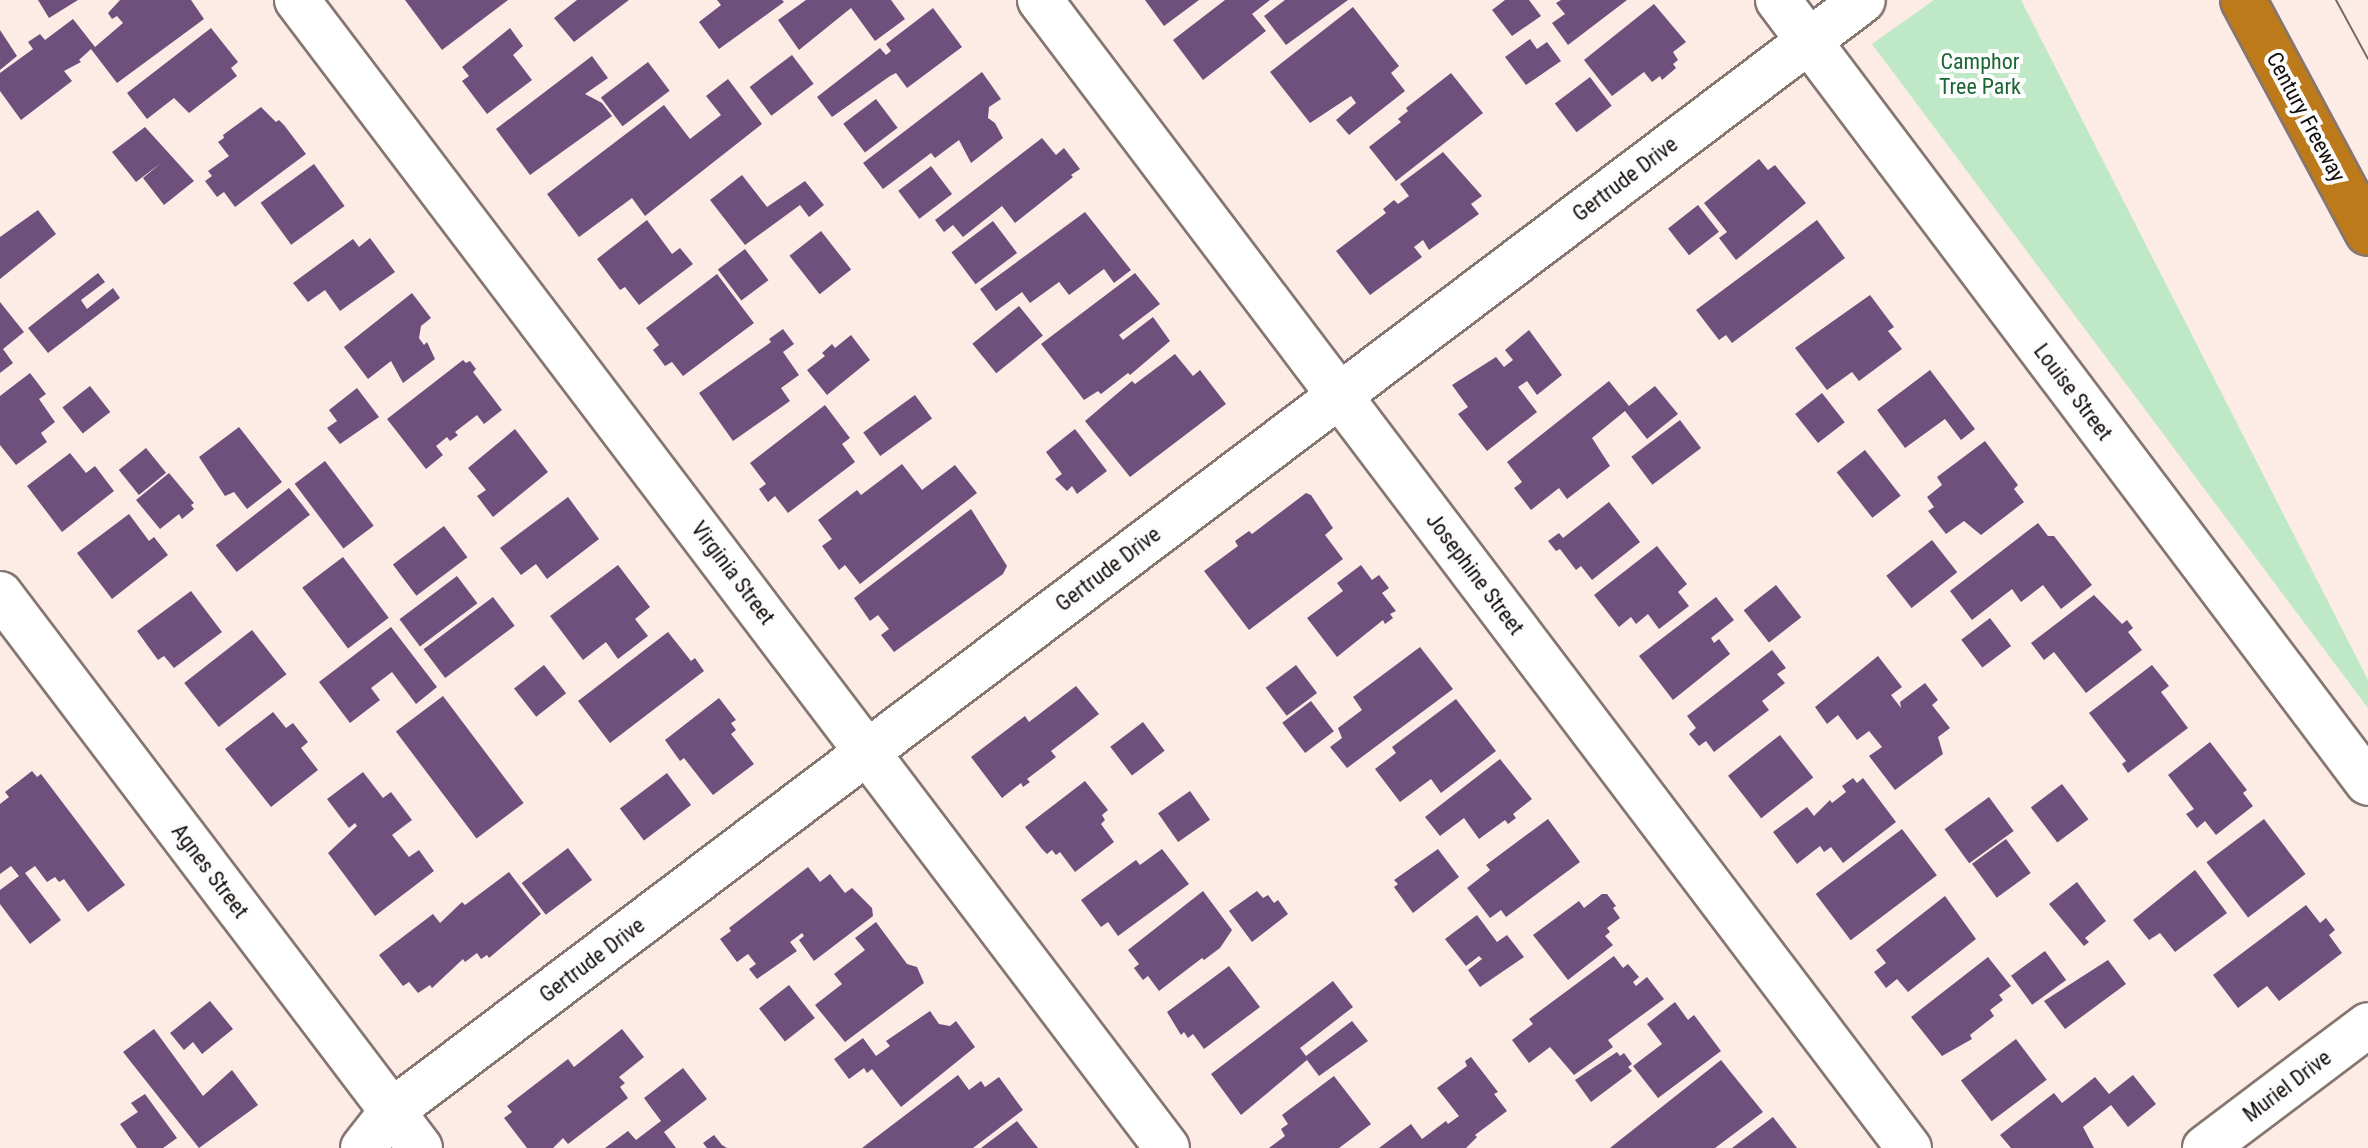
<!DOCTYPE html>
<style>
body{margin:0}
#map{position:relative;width:2368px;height:1148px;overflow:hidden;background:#fdece5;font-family:"Roboto Condensed",sans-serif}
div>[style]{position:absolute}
.green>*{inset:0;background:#bee8c6}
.building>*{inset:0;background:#6f4f7b;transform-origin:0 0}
.roads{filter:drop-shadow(2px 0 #857670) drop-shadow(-2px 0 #857670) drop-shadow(0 2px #857670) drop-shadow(0 -2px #857670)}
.minor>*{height:44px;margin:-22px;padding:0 22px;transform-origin:22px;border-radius:22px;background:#fff}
.highway>*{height:44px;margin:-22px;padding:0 22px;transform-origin:22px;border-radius:22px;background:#bc7a1b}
.tram>*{height:2px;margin:-1px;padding:0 1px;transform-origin:1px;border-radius:1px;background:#726964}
span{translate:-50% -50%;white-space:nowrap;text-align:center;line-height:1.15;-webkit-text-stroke:8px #fdfdfd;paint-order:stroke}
.park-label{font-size:22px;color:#1a6634}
.street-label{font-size:22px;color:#140f0c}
</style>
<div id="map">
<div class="green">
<div style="clip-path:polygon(1934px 0,2021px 0,2368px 680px,2368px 708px,1872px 44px)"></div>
</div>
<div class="building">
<div style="clip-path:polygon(38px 0,78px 0,49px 18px)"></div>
<div style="clip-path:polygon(120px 0,191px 0,204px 19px,117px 83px,91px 49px,79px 60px,81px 62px,64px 71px,72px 81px,21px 120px,0 91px,0 73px,33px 49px,28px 42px,40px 34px,45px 40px,73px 19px,95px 47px,123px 23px,117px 16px,112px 19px,108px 13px)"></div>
<div style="clip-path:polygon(405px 0,508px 0,442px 50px)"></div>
<div style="clip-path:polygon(577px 0,629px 0,574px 42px,554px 18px)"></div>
<div style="clip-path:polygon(717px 0,782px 0,784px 2px,719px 49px,699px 22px,721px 5px)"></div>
<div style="clip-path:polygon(806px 0,891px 0,905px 19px,875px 41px,851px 8px,799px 50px,778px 20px)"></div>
<div style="clip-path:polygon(1145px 0,1199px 0,1164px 26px)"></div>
<div style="clip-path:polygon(1225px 0,1270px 0,1252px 14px,1266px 31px,1203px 80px,1173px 40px)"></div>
<div style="clip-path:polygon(1285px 0,1348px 0,1286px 45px,1264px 16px)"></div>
<div style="clip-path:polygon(1505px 0,1529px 0,1541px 16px,1512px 36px,1492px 10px)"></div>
<div style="clip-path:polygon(1561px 0,1627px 0,1568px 45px,1552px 23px,1565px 14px,1556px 3px)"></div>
<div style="clip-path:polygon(1654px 4px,1686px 42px,1673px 52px,1678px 60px,1673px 64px,1676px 68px,1662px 80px,1660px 76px,1652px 82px,1644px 72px,1612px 96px,1584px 60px)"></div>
<div style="clip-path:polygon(1353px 7px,1399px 66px,1391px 73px,1405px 91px,1349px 135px,1336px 120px,1356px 103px,1351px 96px,1310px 123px,1270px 72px)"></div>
<div style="clip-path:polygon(933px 8px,962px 47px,907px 88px,896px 73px,890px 76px,832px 117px,817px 97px,880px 48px,886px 55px,891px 51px,886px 44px)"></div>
<div style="clip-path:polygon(211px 28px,238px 62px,231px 68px,237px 76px,189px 113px,174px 98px,147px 119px,127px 93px)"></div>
<div style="clip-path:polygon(510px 28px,523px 46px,513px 55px,532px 80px,487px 114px,462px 81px,469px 76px,462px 67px)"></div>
<div style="clip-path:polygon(0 30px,17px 56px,0 70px)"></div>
<div style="clip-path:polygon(1530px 39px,1537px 49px,1547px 42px,1561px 61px,1526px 85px,1505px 57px)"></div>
<div style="left:792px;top:55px;width:36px;height:53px;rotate:53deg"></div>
<div style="clip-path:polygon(592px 56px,608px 78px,585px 94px,602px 103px,612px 116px,530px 175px,496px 129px)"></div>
<div style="left:648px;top:62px;width:36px;height:59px;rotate:53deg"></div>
<div style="clip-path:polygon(982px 72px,1001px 99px,989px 107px,988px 118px,995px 123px,1003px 138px,971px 163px,959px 140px,935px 158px,931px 153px,883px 189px,863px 163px)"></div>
<div style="clip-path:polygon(1451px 73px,1483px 113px,1396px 181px,1369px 147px,1401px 122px,1398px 119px,1408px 111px,1406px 108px)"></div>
<div style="left:1590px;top:77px;width:36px;height:44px;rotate:53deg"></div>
<div style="clip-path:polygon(728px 79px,762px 124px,645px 216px,632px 198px,579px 237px,547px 194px,664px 105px,690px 139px,721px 115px,706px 96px)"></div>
<div style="left:876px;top:99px;width:36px;height:41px;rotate:53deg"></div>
<div style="clip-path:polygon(261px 107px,276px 122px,279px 120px,284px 125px,306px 154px,235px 207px,224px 192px,217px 197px,205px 181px,212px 176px,208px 171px,229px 156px,218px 142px,224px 138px,223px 135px)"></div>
<div style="clip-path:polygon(145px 127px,194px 181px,164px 205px,143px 178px,161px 163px,136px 182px,112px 152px)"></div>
<div style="clip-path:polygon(1042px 138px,1056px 155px,1064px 148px,1080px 169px,1071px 175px,1073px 177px,1015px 223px,1002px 206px,963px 237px,953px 225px,944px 232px,935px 220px)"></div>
<div style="clip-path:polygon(1443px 152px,1482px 196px,1471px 204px,1479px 214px,1429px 250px,1423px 240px,1414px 247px,1422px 257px,1370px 295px,1336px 251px,1386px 213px,1383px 209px,1394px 200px,1398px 204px,1409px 196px,1400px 184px)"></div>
<div style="clip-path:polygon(1759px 159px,1768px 170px,1775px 165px,1806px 203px,1736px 260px,1719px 238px,1727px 232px,1704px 203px)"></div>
<div style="left:314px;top:164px;width:52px;height:66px;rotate:54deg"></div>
<div style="left:931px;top:166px;width:35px;height:41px;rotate:53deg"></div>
<div style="clip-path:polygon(742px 175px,767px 207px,805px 181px,824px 205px,809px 217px,800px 205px,745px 245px,710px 200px)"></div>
<div style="left:1698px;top:205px;width:34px;height:38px;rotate:52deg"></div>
<div style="clip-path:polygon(38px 210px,56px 234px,0 279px,0 237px)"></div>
<div style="clip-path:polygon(1085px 212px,1131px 270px,1114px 283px,1104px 269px,1069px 295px,1059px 282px,1030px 303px,1022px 292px,996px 311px,980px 289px)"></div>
<div style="clip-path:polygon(647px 220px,672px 254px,680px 248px,693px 264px,639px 305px,625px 287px,620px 290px,597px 259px)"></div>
<div style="clip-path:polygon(1817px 220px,1845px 258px,1732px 343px,1726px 335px,1719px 340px,1696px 310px)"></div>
<div style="left:993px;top:221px;width:40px;height:52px;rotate:53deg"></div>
<div style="left:821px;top:231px;width:49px;height:40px;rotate:52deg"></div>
<div style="clip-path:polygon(370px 238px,395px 272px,340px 311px,325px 290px,308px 302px,293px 283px,353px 239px,359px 247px)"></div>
<div style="left:745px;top:249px;width:39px;height:34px;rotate:53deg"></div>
<div style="clip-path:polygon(98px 273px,105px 282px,81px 300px,87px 309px,113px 288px,120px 298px,48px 353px,28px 328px)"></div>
<div style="clip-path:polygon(1135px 273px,1160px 304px,1119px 335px,1123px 340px,1153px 317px,1170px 341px,1130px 375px,1128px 373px,1101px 394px,1098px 391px,1084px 400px,1041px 344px)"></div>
<div style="clip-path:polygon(717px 274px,754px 323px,683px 376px,672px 362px,665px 366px,653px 350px,659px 345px,646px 328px)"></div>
<div style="clip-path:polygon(412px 293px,431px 318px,421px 326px,419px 338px,424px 345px,427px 342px,435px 359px,403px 383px,391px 361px,368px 379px,344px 347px)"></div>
<div style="clip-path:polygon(1870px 295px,1894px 327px,1888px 331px,1902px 349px,1859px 381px,1852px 372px,1827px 390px,1795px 348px)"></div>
<div style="clip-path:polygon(0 302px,24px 332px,3px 349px,13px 363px,0 373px)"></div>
<div style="left:1019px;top:306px;width:38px;height:60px;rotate:51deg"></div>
<div style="clip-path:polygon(783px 329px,794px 344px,783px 352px,799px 375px,781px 388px,790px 401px,733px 441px,699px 393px,771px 342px,769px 339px)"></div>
<div style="clip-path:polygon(1529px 330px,1562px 375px,1537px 395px,1527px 381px,1518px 387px,1537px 412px,1487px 451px,1458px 414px,1468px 407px,1452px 385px,1496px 357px,1504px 367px,1513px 360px,1505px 350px)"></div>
<div style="clip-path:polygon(851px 335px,870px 360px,827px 395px,807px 370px,825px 356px,822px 353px,832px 344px,835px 348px)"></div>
<div style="clip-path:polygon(1175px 354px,1193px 376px,1200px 370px,1226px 404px,1130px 477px,1085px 421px,1132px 381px,1135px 384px)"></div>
<div style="clip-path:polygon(463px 360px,466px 363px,470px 361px,476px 369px,473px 372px,502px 410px,484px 424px,477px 415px,455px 432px,458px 435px,450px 441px,447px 437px,436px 446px,443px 455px,426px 469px,387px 419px)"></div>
<div style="clip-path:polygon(1930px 370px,1975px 429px,1961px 440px,1945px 419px,1905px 448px,1877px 410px)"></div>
<div style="clip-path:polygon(30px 373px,46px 394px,39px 399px,55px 422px,41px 433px,47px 442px,16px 465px,0 445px,0 396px)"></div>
<div style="clip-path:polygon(1609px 381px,1629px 406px,1655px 386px,1678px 414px,1647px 439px,1625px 411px,1592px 438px,1610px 466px,1567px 499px,1559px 488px,1531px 510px,1514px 488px,1522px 482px,1507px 462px)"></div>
<div style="left:90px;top:386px;width:33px;height:35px;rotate:52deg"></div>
<div style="clip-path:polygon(357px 388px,379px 417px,340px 444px,327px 428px,337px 421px,329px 410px)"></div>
<div style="left:1822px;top:393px;width:37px;height:34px;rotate:52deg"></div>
<div style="left:915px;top:395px;width:29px;height:64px;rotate:54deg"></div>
<div style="clip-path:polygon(825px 405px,850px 438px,842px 444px,855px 462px,788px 513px,775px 496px,768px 502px,759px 489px,766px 484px,750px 463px)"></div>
<div style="left:1680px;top:420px;width:35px;height:61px;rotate:53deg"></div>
<div style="clip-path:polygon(239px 427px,282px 482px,247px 509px,234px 492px,225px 496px,199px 457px)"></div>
<div style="clip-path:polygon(515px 429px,548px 472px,493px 517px,477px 496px,486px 490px,468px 468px)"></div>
<div style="clip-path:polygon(1075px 429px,1107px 471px,1077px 494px,1072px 486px,1067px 491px,1055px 479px,1062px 474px,1046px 452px)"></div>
<div style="clip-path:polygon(1985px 441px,2018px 485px,2014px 489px,2024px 502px,1981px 535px,1964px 521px,1946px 534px,1928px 511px,1934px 507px,1927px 497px,1942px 485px,1937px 477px)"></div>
<div style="left:146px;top:448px;width:32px;height:35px;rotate:51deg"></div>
<div style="left:1865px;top:450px;width:58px;height:36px;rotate:52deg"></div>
<div style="clip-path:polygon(70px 453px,86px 473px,95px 466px,114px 491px,62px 532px,27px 486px)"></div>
<div style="left:325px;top:461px;width:81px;height:38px;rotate:53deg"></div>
<div style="clip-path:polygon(902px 464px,922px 490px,955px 465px,977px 493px,860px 584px,845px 565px,839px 570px,822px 546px,832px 539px,818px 520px,857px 490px,861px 495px)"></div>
<div style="clip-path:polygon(169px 473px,194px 503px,191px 505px,194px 509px,182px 519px,179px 514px,160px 529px,136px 500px)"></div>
<div style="left:289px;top:488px;width:34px;height:93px;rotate:52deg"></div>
<div style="clip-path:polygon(1306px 493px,1311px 495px,1333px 528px,1325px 535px,1343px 559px,1249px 630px,1204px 571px,1238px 546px,1235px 541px,1249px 531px,1252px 534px)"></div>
<div style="clip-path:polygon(568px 497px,599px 539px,547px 579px,536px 564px,521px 575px,500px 548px)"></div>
<div style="clip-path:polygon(1609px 502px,1640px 542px,1592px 580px,1581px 566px,1576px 570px,1560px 549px,1556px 551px,1548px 541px,1559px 533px,1563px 538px)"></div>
<div style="clip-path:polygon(971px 509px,1007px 566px,1003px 574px,894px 652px,881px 635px,889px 629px,878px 615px,870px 621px,854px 598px)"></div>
<div style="clip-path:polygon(129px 514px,149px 541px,154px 537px,168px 555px,112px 599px,77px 553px)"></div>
<div style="clip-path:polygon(2038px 523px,2048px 536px,2054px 536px,2092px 585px,2061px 609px,2043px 585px,2021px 602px,2012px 589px,1972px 620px,1950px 591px)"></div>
<div style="left:444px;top:526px;width:39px;height:64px;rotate:53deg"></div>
<div style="left:1932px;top:540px;width:41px;height:58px;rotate:52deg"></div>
<div style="clip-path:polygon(1657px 546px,1687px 584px,1678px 592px,1689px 606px,1659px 629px,1648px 614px,1636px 624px,1631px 617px,1619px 627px,1594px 595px)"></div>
<div style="left:343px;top:557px;width:76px;height:51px;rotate:53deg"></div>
<div style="clip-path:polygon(618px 565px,650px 607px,635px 619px,648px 636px,618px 659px,606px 642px,583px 660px,550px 616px)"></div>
<div style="clip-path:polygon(1361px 565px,1372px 580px,1379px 575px,1389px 588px,1382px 593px,1396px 611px,1390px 614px,1393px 618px,1385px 624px,1383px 620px,1337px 657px,1307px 618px,1343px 591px,1337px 583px)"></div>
<div style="left:457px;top:576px;width:34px;height:72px;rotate:53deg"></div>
<div style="left:1776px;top:585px;width:41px;height:41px;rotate:52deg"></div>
<div style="clip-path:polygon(191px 591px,222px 632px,174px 668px,164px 656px,158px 660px,137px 631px)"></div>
<div style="clip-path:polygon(2094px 595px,2122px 624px,2127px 620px,2133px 628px,2128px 632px,2142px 650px,2086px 693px,2054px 652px,2044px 660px,2031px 643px)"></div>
<div style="left:493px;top:597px;width:36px;height:87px;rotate:53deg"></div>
<div style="clip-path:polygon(1716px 597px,1734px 620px,1711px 638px,1714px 643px,1719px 639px,1730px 654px,1673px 700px,1639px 656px)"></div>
<div style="left:1990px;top:618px;width:35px;height:36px;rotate:53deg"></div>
<div style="clip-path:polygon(391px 627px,437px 687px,416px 704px,392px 672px,371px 688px,380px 700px,350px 723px,319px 682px)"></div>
<div style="left:252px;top:630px;width:56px;height:86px;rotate:52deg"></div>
<div style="clip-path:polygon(668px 632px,691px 661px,695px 658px,704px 671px,610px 743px,578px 701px)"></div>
<div style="clip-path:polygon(1420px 647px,1453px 689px,1347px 768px,1330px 747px,1342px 738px,1338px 728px,1362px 710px,1353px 697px)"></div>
<div style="clip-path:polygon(1772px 650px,1786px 668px,1777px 674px,1785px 683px,1762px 701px,1769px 710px,1714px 752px,1706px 741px,1699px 746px,1689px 734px,1696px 728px,1687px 716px)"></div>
<div style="clip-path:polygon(1878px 656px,1902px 687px,1891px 695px,1901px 708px,1900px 702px,1925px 683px,1938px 700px,1932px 705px,1950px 728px,1938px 737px,1943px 754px,1895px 790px,1869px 756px,1882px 747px,1869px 731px,1857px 740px,1838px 715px,1827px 724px,1815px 707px)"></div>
<div style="left:544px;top:665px;width:36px;height:38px;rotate:52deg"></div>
<div style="left:1296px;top:665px;width:35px;height:38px;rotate:53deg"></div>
<div style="clip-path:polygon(2152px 665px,2169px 686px,2161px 692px,2188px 728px,2128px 773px,2122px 764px,2126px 761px,2089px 713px)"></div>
<div style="clip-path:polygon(1076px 686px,1099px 714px,1051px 751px,1056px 757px,1027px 779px,1030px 782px,1023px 787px,1021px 783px,1002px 798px,971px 757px,1025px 716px,1029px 722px)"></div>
<div style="left:443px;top:696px;width:134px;height:59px;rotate:53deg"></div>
<div style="clip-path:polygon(719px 698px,736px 720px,731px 723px,736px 730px,731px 734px,754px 764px,713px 795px,684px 758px,680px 761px,665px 740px)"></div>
<div style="clip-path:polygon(1456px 699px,1496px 751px,1441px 793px,1431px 779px,1400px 802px,1375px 769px,1396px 753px,1392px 747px)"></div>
<div style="left:1311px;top:701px;width:38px;height:36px;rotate:53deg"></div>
<div style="clip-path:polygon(273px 712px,286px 728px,293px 723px,308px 742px,301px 748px,318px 770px,271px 807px,225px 749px)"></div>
<div style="left:1143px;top:722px;width:36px;height:41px;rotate:53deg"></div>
<div style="left:1780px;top:735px;width:54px;height:66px;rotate:52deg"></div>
<div style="clip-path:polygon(2210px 742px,2247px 790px,2243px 793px,2253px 806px,2216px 835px,2205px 821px,2197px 828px,2186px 814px,2194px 809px,2168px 775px)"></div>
<div style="clip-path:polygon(1500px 759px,1532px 799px,1513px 814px,1516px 818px,1508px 824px,1505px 820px,1479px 839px,1464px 818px,1440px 836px,1425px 817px)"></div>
<div style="clip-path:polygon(32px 771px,37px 777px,41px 774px,125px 885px,88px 912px,64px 879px,59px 882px,55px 877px,47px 882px,35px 866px,25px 873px,61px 920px,30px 944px,0 904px,0 890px,19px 876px,11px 866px,0 874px,0 804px,9px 797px,5px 792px)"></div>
<div style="clip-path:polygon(363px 772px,383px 798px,391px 792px,412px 820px,392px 835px,409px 857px,419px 850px,434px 871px,375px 916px,328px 853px,357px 826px,355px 823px,349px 828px,327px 799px)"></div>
<div style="left:667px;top:773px;width:40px;height:59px;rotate:53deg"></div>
<div style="clip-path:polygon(1853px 778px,1857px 783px,1863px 778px,1896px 822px,1843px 863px,1831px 847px,1824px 852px,1820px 846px,1797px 864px,1773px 832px,1807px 807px,1814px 816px,1830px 800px,1832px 803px,1846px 792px,1842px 786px)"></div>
<div style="clip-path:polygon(1085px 781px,1108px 810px,1102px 815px,1105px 820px,1101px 824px,1114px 842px,1075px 872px,1060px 852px,1056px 855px,1052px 850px,1047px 854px,1042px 849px,1025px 827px)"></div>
<div style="left:2062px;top:784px;width:44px;height:39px;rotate:53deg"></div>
<div style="left:1190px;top:791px;width:35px;height:39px;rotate:55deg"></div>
<div style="left:1989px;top:797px;width:42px;height:55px;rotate:54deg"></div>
<div style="clip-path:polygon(1548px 819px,1580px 862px,1506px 917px,1501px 910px,1490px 918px,1467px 888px,1490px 870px,1486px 865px)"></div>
<div style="left:2264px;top:819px;width:69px;height:72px;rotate:53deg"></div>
<div style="left:1902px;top:829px;width:58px;height:108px;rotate:53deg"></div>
<div style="left:2006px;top:839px;width:42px;height:42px;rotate:54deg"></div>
<div style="left:568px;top:848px;width:40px;height:58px;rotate:53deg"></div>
<div style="clip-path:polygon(1162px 849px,1189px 884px,1118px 936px,1108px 922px,1101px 927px,1081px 900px,1136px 860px,1140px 865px)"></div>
<div style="clip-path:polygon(1438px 849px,1459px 877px,1413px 913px,1394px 887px,1398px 884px,1394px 880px)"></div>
<div style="clip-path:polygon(808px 867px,820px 882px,830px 874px,845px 893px,852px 888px,872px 908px,873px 916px,814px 961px,799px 940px,804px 936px,802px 933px,790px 942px,797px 951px,757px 979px,749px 969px,756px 964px,748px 954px,737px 962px,720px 939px,731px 931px,729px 928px)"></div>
<div style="clip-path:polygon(2195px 870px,2227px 913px,2175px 952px,2160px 933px,2149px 940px,2133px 920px)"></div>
<div style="clip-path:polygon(509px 872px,541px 914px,489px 958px,487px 955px,481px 959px,477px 953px,465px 962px,463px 959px,432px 988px,430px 985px,418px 993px,409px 982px,403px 986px,379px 955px,433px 914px,440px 923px,462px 902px,465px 905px)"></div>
<div style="clip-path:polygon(2077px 882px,2106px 921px,2085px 938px,2089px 942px,2084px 946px,2049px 904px)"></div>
<div style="clip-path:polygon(1203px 891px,1232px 930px,1220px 948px,1204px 960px,1202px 958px,1159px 991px,1148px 976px,1143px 980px,1134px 968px,1139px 964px,1128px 950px)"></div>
<div style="clip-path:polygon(1257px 891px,1263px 898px,1268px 895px,1274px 903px,1278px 900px,1288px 914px,1252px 942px,1229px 911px)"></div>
<div style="clip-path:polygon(1602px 894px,1607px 894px,1616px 906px,1613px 908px,1620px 918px,1607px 928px,1610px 932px,1605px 936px,1613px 945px,1568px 980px,1533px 935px,1579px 901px,1584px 908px)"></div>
<div style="clip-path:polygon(1945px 896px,1976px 939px,1908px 992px,1897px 979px,1886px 988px,1874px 972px,1886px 963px,1876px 950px)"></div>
<div style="clip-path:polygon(2306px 905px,2320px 923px,2326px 918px,2335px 930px,2329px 935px,2342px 953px,2279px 1001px,2267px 986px,2238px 1008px,2213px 975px)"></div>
<div style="clip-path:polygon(1477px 915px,1497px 942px,1507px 935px,1524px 957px,1480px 987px,1468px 970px,1482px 959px,1479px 956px,1466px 966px,1445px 939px)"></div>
<div style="clip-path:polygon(876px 922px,907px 964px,917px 967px,924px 983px,845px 1042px,815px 1005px,842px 984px,834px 974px,865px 950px,855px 938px)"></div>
<div style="left:2045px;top:951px;width:36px;height:42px;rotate:54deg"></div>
<div style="clip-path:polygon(1614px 956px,1623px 968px,1628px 964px,1639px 977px,1633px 982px,1636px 986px,1647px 977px,1664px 999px,1608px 1040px,1613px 1047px,1574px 1075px,1550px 1047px,1529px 1063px,1512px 1040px,1533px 1024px,1529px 1019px)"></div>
<div style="clip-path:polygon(1988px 957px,2011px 986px,1999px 995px,2003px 1000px,1990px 1010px,1994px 1016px,1970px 1035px,1972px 1039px,1942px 1056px,1911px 1017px)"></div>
<div style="clip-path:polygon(2108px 960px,2126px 984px,2065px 1029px,2044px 1001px)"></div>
<div style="clip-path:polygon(1229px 966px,1260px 1007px,1204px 1049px,1193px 1034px,1188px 1038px,1184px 1032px,1181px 1035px,1167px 1012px)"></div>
<div style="clip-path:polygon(1333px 981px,1353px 1007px,1300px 1048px,1306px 1056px,1352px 1021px,1368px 1041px,1319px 1076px,1307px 1060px,1241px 1115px,1211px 1074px)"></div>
<div style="left:789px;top:985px;width:42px;height:38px;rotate:52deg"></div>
<div style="clip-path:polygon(210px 1001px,233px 1029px,202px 1054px,193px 1042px,184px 1050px,170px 1033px)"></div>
<div style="clip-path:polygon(1675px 1002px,1688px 1020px,1694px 1015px,1721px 1051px,1658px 1098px,1633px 1066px,1662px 1044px,1647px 1024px)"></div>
<div style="clip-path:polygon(930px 1011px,939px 1024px,950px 1026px,956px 1021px,975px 1047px,901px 1107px,872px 1069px,867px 1073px,864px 1068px,849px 1079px,834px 1059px,863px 1038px,876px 1056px,890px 1046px,886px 1041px)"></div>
<div style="clip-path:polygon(154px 1029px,203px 1096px,232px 1070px,258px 1105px,199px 1148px,123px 1052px)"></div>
<div style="clip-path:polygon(622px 1029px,644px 1057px,619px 1077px,625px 1083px,620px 1087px,628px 1098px,568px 1144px,563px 1138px,553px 1148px,527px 1148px,504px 1118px,512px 1112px,507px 1106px,568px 1059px,574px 1067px)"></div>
<div style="left:2016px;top:1039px;width:51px;height:69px;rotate:53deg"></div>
<div style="clip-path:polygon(1617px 1052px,1620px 1056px,1624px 1053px,1632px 1064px,1628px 1067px,1632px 1071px,1591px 1102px,1575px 1080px)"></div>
<div style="clip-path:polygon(1471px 1057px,1498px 1092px,1494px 1094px,1507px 1111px,1475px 1135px,1477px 1137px,1466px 1148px,1379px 1148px,1411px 1124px,1422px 1139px,1446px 1121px,1448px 1124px,1459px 1116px,1437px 1088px,1467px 1066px,1465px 1061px)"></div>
<div style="clip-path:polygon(1721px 1060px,1763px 1112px,1715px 1148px,1610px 1148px)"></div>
<div style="clip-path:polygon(683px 1068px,707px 1099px,664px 1132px,676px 1148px,605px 1148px,628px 1131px,636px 1140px,661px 1121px,644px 1098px)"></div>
<div style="clip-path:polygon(958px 1075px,969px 1090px,981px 1081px,985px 1087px,999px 1077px,1023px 1110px,973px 1148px,862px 1148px)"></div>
<div style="clip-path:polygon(2133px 1075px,2156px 1104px,2128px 1127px,2111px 1105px,2083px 1127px,2094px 1148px,2011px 1148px,2000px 1135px,2054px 1093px,2062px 1103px,2095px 1077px,2109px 1094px)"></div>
<div style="clip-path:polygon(1334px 1076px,1371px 1124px,1339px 1148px,1269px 1148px,1285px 1136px,1281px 1129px,1288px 1124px,1282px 1115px)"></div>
<div style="clip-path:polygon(145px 1094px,177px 1138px,163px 1148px,137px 1148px,120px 1124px,138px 1112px,131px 1103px)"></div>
<div style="clip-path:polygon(1773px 1117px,1797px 1148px,1732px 1148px)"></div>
<div style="clip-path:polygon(1017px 1121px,1038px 1148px,981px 1148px)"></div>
<div style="clip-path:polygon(714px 1135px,722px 1145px,727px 1148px,707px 1148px,703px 1143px)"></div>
</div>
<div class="roads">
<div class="minor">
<div style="left:297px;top:0;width:1440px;rotate:52.84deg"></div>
<div style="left:1040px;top:0;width:1440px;rotate:52.88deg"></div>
<div style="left:1778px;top:0;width:980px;rotate:53deg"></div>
<div style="left:0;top:594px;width:695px;rotate:52.83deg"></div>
<div style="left:363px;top:1148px;width:47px;rotate:-51.9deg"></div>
<div style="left:392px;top:1111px;width:1843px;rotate:-37.06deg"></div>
<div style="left:2205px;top:1148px;width:204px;rotate:-37deg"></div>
</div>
<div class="highway">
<div style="left:2243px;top:0;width:264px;rotate:61.8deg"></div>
</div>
</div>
<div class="tram">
<div style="left:2336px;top:0;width:67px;rotate:61.5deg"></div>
</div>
<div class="park-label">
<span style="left:1980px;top:74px">Camphor<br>Tree Park</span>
</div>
<div class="street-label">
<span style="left:2306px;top:117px;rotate:62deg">Century Freeway</span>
<span style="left:1625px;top:179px;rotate:-37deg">Gertrude Drive</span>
<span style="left:2073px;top:392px;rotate:53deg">Louise Street</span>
<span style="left:1108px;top:569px;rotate:-37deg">Gertrude Drive</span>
<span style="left:733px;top:573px;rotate:53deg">Virginia Street</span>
<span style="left:1475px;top:574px;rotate:53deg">Josephine Street</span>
<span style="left:210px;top:871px;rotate:53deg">Agnes Street</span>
<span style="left:592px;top:960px;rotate:-37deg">Gertrude Drive</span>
<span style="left:2287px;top:1086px;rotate:-37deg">Muriel Drive</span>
</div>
</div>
